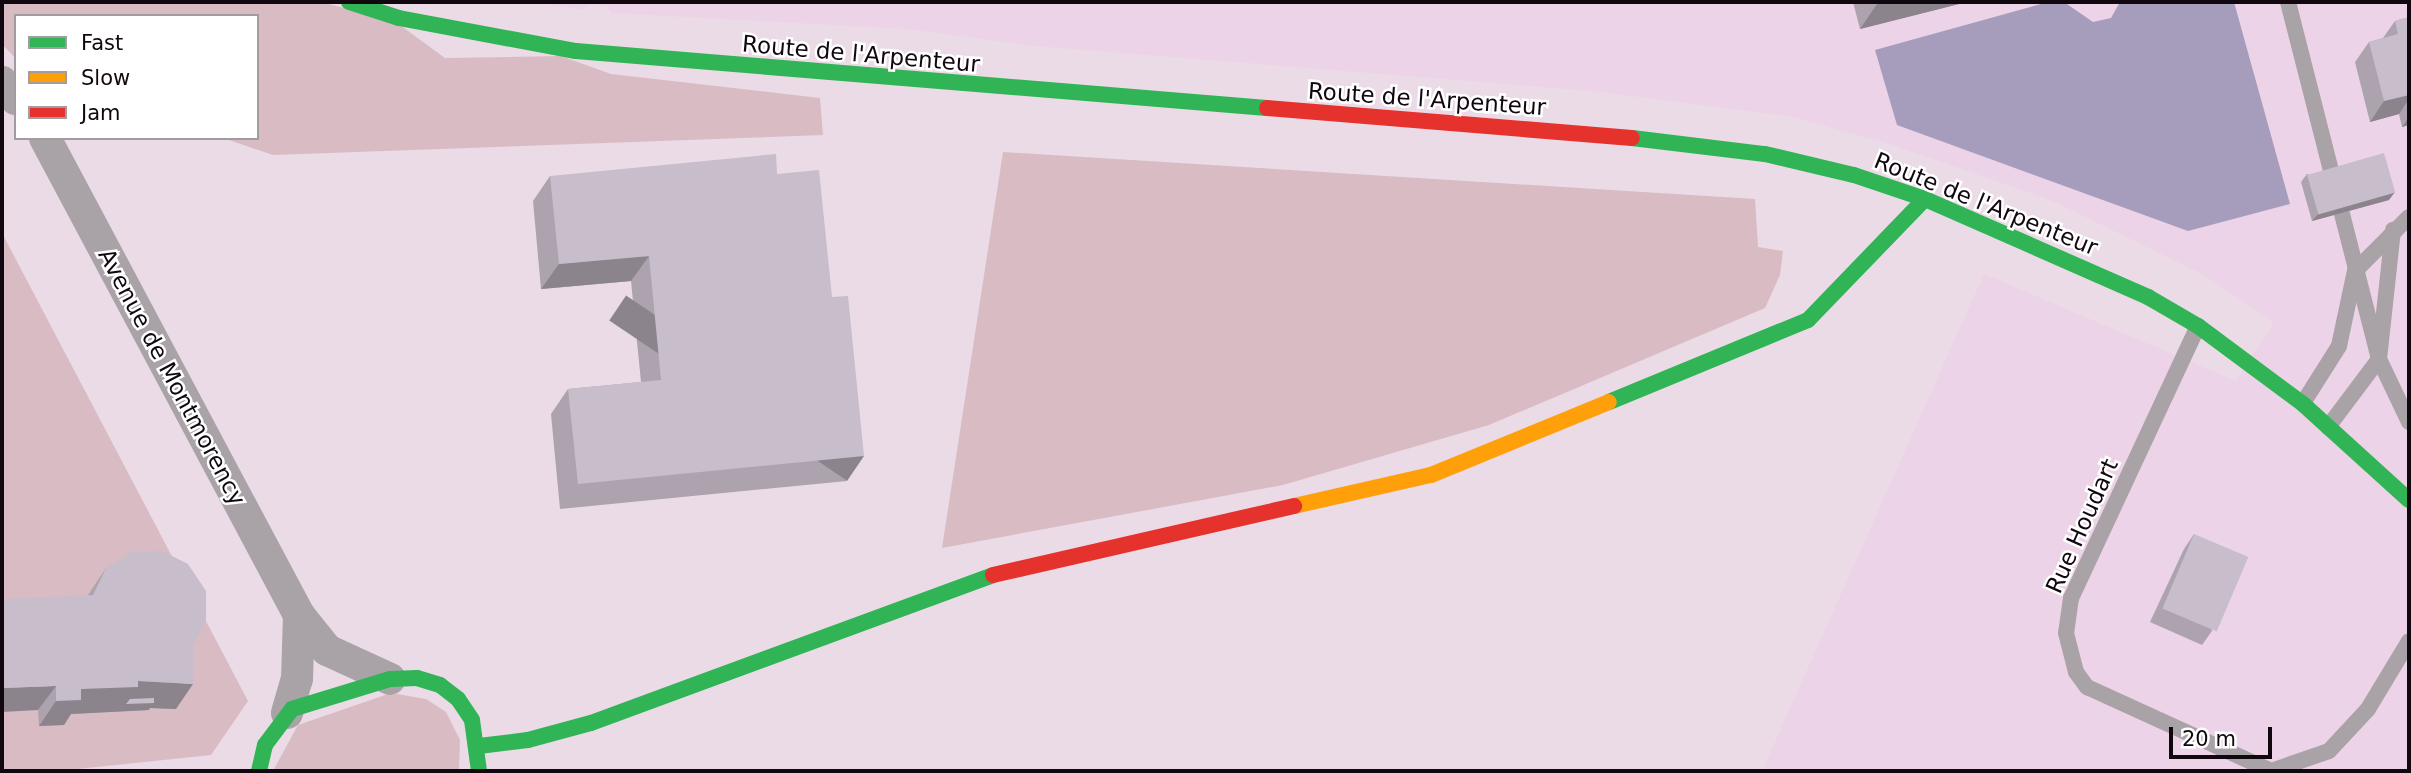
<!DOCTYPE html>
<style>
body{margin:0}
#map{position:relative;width:2411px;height:773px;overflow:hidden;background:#eadbe7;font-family:"DejaVu Sans",sans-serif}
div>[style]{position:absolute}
.built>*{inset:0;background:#ecd3e7}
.green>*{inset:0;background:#d9bcc3}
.water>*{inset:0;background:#a59dbb}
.lane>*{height:16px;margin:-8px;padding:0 8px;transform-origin:8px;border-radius:8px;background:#a9a2a6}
.street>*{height:32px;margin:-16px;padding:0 16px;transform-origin:16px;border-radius:16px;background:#a9a2a6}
.fast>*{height:16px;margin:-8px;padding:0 8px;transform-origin:8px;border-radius:8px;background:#30b455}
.slow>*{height:16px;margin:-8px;padding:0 8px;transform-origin:8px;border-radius:8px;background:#ff9f0a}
.jam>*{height:16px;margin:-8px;padding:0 8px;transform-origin:8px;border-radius:8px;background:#e5322d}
.wall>*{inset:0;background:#aca3ae}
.shaded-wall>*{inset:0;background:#8c848d;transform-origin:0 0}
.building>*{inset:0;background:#c8bdca;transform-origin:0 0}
span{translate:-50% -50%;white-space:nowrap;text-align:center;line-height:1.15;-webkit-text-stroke:5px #fff;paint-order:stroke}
.street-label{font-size:23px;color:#11080f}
.frame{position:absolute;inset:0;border:4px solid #11080f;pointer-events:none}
.legend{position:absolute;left:14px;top:14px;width:245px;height:126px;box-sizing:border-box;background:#fff;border:2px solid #a09c9f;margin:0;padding:9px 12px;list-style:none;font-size:21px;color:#11080f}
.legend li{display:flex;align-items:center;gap:14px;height:35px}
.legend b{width:35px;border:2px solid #a09c9f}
.scale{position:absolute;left:2169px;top:727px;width:103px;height:32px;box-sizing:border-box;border:4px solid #11080f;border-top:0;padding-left:9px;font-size:21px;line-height:24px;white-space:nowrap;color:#11080f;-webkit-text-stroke:5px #fff;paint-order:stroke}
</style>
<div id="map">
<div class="built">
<div style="clip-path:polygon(538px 2px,2409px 2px,2409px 771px,1762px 771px,1984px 274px,2236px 381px,2274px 322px,2204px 275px,2053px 201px,1896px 146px,1794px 117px,1593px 91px,1035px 46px,908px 29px,612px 13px,607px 6px,590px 4px,581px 10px)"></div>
</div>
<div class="green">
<div style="clip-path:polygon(2px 2px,320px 2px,393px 20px,445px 58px,561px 56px,611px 74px,820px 98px,823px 135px,273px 155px,223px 138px,257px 138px,257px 16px,16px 16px,16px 59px,2px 44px)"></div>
<div style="clip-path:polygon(1003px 152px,1755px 199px,1758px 247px,1783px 251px,1780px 275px,1765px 308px,1489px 425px,1283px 485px,942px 548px)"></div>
<div style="clip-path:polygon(2px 233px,248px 701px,211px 755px,59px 771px,2px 771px)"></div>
<div style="clip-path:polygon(391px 693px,426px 699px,446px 712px,460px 740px,459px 771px,273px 771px,298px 725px)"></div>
</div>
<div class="water">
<div style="clip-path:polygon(2048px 2px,2064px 2px,2093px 22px,2111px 18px,2120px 2px,2234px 2px,2290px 204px,2188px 231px,1897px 125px,1875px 50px)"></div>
</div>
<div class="lane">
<div style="left:2288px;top:2px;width:368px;rotate:75.7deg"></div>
<div style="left:2379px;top:359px;width:70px;rotate:64.5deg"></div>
<div style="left:2198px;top:326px;width:300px;rotate:115deg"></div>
<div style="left:2071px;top:598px;width:35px;rotate:98deg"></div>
<div style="left:2066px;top:633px;width:40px;rotate:75.6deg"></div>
<div style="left:2076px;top:672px;width:19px;rotate:54deg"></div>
<div style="left:2087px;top:687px;width:202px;rotate:24.5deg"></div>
<div style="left:2271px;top:771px;width:61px;rotate:-19deg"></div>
<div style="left:2329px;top:751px;width:57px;rotate:-47.1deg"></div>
<div style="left:2368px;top:709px;width:79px;rotate:-58.9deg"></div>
<div style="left:2303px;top:403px;width:67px;rotate:-57.7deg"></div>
<div style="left:2339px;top:346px;width:77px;rotate:-78deg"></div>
<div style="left:2355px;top:271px;width:76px;rotate:-45deg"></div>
<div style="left:2328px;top:427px;width:85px;rotate:-53.1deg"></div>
<div style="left:2379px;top:359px;width:130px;rotate:-83.8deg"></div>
</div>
<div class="street">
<div style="left:2px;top:82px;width:22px;rotate:51deg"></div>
<div style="left:45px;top:138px;width:540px;rotate:61.96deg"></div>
<div style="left:299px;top:615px;width:45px;rotate:51.3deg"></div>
<div style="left:327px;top:650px;width:69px;rotate:24.7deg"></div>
<div style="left:287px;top:713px;width:35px;rotate:-74deg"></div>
<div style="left:297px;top:679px;width:64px;rotate:-88.2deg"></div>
</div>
<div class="fast">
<div style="left:349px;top:2px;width:52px;rotate:17.7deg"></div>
<div style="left:399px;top:18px;width:180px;rotate:10.6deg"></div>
<div style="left:576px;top:51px;width:693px;rotate:4.72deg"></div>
<div style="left:1632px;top:138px;width:134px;rotate:6.9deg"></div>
<div style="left:1765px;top:154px;width:91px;rotate:13.3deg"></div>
<div style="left:1854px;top:175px;width:75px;rotate:18.7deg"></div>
<div style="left:1925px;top:199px;width:244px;rotate:23.7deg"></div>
<div style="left:2148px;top:297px;width:58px;rotate:30.1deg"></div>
<div style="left:2198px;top:326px;width:131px;rotate:36.6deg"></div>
<div style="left:2303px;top:404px;width:143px;rotate:42.2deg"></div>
<div style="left:1609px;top:402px;width:215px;rotate:-22.4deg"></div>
<div style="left:1808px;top:320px;width:168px;rotate:-46deg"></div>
<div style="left:479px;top:746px;width:49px;rotate:-7deg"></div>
<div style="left:528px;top:740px;width:65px;rotate:-15.1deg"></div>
<div style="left:591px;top:723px;width:428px;rotate:-20.2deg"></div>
<div style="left:259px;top:771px;width:27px;rotate:-77deg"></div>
<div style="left:265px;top:745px;width:45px;rotate:-53.1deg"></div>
<div style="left:292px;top:709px;width:102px;rotate:-17deg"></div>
<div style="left:390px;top:679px;width:27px;rotate:-2deg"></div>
<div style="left:417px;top:678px;width:24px;rotate:17deg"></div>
<div style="left:440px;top:685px;width:23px;rotate:38deg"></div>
<div style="left:458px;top:699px;width:25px;rotate:56deg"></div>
<div style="left:472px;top:720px;width:51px;rotate:82.2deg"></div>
</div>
<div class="slow">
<div style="left:1294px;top:506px;width:140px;rotate:-12.8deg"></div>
<div style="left:1431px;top:475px;width:192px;rotate:-22.3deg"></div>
</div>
<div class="jam">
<div style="left:1267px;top:108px;width:366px;rotate:4.7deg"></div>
<div style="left:993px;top:575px;width:309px;rotate:-12.9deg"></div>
</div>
<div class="wall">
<div style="clip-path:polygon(1853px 2px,1967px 2px,1860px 29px)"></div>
<div style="clip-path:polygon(2409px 17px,2409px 125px,2402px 127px,2399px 114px,2370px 122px,2355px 62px,2369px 42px,2383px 38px,2395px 21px)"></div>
<div style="clip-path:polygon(777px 174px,847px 481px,560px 509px,551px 414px,568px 389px,641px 382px,631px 281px,541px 289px,533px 201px,550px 176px)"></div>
<div style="clip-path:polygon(2307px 174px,2389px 200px,2312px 221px,2301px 182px)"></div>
<div style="clip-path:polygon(2194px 534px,2212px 631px,2202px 645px,2150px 622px,2184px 549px)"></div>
<div style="clip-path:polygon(106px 568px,193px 646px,176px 709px,150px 708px,149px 710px,71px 714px,64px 725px,39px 726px,38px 710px,88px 595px)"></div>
</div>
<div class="shaded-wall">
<div style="clip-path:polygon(1886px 2px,1967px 2px,1860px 29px,1877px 4px)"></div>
<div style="clip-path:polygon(2409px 95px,2409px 99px,2399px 114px,2370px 122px,2384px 101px)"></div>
<div style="clip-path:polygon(2409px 117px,2409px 125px,2402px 127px)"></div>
<div style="clip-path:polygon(2395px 192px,2389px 200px,2312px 221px,2318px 214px)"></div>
<div style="clip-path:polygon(649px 256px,631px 281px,541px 289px,559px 264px)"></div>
<div style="left:864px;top:456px;width:30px;height:287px;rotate:124deg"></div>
<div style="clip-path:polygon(138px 681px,193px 684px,176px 709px,150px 708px,149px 710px,71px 714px,64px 725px,39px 726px,56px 701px,81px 689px)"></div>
<div style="clip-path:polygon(56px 686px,38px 710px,2px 712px,2px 688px)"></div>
</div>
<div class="building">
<div style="clip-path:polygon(2409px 17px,2409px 95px,2384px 101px,2369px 42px,2398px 34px,2395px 21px)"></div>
<div style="left:2384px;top:153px;width:41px;height:80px;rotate:74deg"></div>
<div style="clip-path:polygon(776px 154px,777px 174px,819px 170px,832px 297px,848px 296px,864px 456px,578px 484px,568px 389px,661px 380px,649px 256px,559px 264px,550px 176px)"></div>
<div style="left:2194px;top:534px;width:59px;height:81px;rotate:23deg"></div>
<div style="clip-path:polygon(162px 551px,188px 564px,206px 591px,206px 621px,193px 646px,193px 684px,138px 681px,138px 687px,81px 689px,81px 700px,56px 701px,56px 686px,2px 688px,2px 599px,93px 595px,106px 568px,132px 552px)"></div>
<div style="clip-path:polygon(154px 698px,154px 703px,126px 704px,130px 699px)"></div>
</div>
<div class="street-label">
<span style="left:861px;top:54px;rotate:5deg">Route de l'Arpenteur</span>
<span style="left:1427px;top:99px;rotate:4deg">Route de l'Arpenteur</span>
<span style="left:1986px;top:204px;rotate:22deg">Route de l'Arpenteur</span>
<span style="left:172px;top:377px;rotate:62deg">Avenue de Montmorency</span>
<span style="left:2082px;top:526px;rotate:-66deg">Rue Houdart</span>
</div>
<div class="frame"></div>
<ul class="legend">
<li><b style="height:9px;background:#30b455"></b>Fast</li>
<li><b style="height:9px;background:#ff9f0a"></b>Slow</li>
<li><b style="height:9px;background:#e5322d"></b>Jam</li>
</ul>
<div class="scale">20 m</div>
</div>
